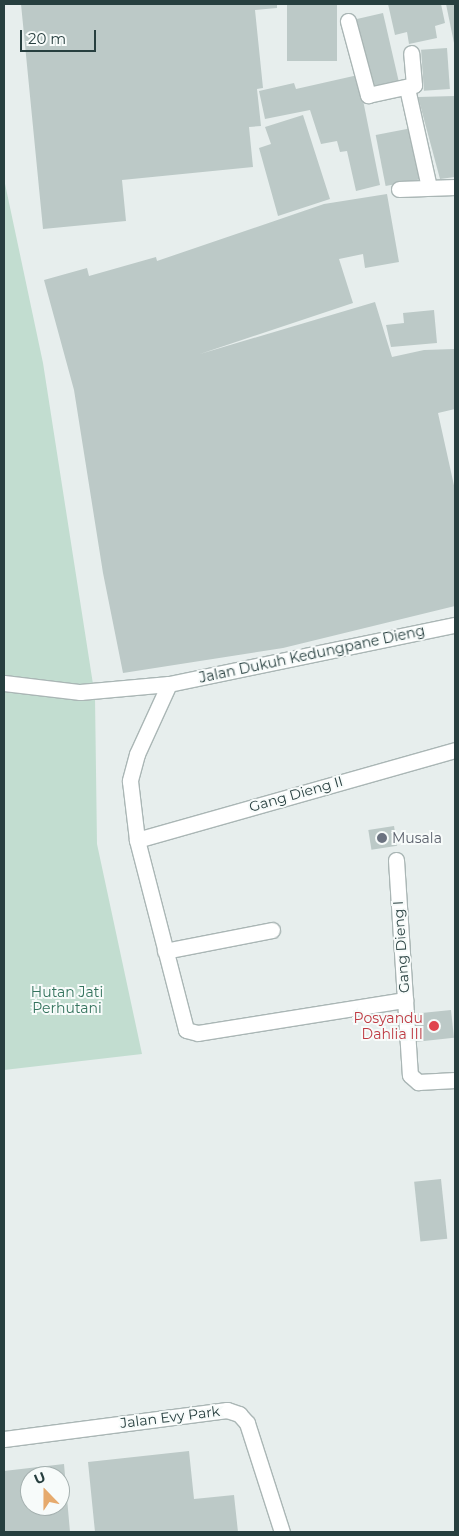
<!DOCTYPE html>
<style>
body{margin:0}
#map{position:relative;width:459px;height:1536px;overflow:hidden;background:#e7eeed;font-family:Montserrat,sans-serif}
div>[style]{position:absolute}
.green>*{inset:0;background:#c2ddd0}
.building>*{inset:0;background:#bcc9c7;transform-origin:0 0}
.roads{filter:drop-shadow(1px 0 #aab6b5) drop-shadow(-1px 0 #aab6b5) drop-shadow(0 1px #aab6b5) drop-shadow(0 -1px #aab6b5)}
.minor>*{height:15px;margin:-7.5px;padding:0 7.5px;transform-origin:7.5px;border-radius:7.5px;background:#fff}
.dots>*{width:14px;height:14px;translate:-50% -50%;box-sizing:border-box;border:2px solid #f7fbfa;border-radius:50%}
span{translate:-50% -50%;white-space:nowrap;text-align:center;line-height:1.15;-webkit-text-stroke:4px #f7fbfa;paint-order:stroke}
.street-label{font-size:14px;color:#273f3f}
.worship-label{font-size:14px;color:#5b616d}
.left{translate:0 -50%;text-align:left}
.park-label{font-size:14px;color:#34735d}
.health-label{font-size:14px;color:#be3a42}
.right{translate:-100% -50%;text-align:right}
.frame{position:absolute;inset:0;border:5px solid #273f3f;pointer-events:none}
.north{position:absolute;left:20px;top:1466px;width:50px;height:50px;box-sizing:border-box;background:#f7fbfa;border:1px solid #a4b0af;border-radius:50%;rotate:338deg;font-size:14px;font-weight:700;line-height:20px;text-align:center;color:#273f3f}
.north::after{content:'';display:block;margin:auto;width:18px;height:22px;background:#e6aa6d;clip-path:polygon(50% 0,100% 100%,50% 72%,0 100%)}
.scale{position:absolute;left:20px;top:30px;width:76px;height:22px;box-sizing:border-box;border:2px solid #273f3f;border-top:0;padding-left:6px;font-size:15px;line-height:18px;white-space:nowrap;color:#273f3f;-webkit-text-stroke:4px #f7fbfa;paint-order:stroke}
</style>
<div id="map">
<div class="green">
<div style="clip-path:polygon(4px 179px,43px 363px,95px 697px,97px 844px,142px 1054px,4px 1070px)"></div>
</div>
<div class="building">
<div style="clip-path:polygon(21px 4px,277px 4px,277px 8px,255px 10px,263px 88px,257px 89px,261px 126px,249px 127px,253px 167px,122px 180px,126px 221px,43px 229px)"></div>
<div style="left:287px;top:4px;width:50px;height:57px"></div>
<div style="clip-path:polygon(388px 4px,441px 4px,445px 23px,435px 26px,437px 38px,409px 44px,407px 32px,395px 35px)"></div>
<div style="clip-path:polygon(446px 4px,455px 4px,455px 43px,454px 43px)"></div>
<div style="left:383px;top:13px;width:73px;height:29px;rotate:77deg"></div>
<div style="left:447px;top:48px;width:41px;height:26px;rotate:86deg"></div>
<div style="clip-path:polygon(358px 75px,380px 185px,356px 191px,347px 151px,340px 152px,337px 141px,321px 144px,310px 110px,265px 119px,259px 91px,294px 83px,296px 89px)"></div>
<div style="clip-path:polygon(455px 96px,455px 177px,440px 179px,418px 97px)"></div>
<div style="clip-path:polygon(303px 115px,330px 199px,278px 216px,259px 148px,271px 144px,265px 127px)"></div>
<div style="left:412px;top:128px;width:52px;height:37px;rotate:79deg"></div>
<div style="clip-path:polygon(387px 194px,399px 262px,365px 268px,363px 254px,339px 259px,353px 303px,200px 354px,375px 302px,392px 357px,424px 350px,454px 349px,455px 409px,438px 413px,455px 490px,455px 606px,283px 648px,123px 673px,103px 573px,74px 390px,44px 280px,87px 268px,89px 276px,156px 257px,157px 261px,324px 204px)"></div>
<div style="clip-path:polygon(434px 310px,437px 343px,391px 347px,386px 325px,404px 323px,403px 313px)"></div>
<div style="left:394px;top:826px;width:20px;height:26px;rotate:81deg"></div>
<div style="left:451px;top:1010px;width:28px;height:37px;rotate:84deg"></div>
<div style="left:441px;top:1179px;width:60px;height:27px;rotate:84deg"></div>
<div style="clip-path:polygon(189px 1451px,194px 1499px,234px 1495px,238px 1532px,95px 1532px,88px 1462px)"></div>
<div style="clip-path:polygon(evenodd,64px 1464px,70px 1532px,4px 1532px,4px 1471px,64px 1464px,30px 1476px,60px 1476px,60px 1506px,30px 1506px,30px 1476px)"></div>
</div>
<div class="roads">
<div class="minor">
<div style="left:348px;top:21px;width:77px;rotate:74.9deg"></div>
<div style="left:368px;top:95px;width:47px;rotate:-12.3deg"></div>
<div style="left:414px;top:85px;width:32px;rotate:-95deg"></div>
<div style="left:407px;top:88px;width:101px;rotate:77.5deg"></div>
<div style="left:399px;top:189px;width:56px;rotate:-2deg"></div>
<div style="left:4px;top:683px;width:77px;rotate:6.8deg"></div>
<div style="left:80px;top:692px;width:89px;rotate:-5.1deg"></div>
<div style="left:169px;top:684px;width:292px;rotate:-11.7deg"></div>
<div style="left:169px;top:684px;width:77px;rotate:114.6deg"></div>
<div style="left:137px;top:754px;width:28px;rotate:105deg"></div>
<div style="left:130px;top:781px;width:59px;rotate:83.2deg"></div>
<div style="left:137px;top:840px;width:196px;rotate:75.5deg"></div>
<div style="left:186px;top:1030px;width:12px;rotate:14deg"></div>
<div style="left:198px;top:1033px;width:210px;rotate:-9.1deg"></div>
<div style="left:137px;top:840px;width:330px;rotate:-15.8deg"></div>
<div style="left:396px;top:860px;width:215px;rotate:86.3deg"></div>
<div style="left:410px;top:1075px;width:11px;rotate:41deg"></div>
<div style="left:418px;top:1082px;width:37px;rotate:-3deg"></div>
<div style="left:165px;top:951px;width:109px;rotate:-11.1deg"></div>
<div style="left:4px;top:1439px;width:225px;rotate:-7.4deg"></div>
<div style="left:227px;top:1410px;width:13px;rotate:18deg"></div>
<div style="left:239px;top:1414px;width:12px;rotate:48deg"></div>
<div style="left:247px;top:1423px;width:114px;rotate:72.2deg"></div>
</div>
</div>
<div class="dots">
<div style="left:382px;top:838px;background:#6b7280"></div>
<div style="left:434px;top:1026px;background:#e0444e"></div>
</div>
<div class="street-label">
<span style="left:312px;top:654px;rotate:-12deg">Jalan Dukuh Kedungpane Dieng</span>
<span style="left:296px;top:794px;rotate:-16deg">Gang Dieng II</span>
<span style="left:401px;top:947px;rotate:-94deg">Gang Dieng I</span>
<span style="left:170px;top:1417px;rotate:-7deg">Jalan Evy Park</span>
</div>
<div class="worship-label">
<span class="left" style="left:392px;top:838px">Musala</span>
</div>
<div class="park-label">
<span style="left:67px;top:1000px">Hutan Jati<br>Perhutani</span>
</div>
<div class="health-label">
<span class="right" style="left:423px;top:1026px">Posyandu<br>Dahlia III</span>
</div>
<div class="frame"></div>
<div class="north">U</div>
<div class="scale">20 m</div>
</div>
